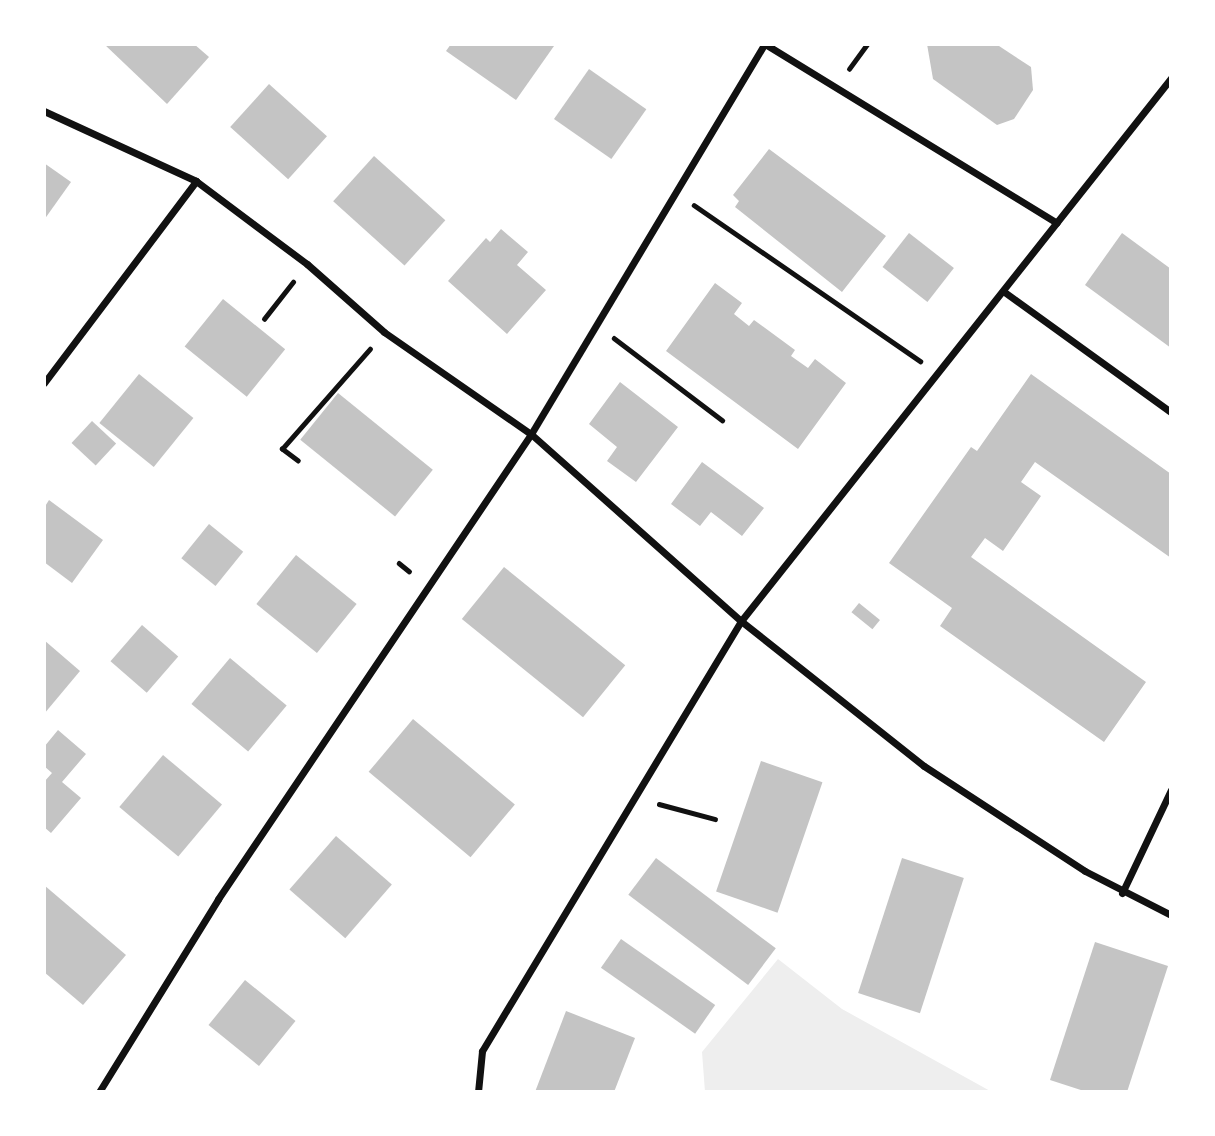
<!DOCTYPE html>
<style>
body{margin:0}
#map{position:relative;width:1215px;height:1136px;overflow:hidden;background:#fff;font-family:"DM Sans",sans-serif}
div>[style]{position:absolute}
.green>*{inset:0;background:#eee}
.building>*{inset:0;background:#c4c4c4;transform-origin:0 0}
.path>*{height:4.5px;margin:-2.25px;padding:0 2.25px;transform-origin:2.25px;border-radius:2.25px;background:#111}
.minor>*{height:7px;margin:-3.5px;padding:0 3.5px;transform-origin:3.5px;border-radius:3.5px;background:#111}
span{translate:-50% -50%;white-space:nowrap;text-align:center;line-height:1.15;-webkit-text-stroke:5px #fff;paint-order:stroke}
.frame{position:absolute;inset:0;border:46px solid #fff;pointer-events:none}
</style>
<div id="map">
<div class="green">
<div style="clip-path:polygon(778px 959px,842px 1009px,992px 1092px,705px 1092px,702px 1052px)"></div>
</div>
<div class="building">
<div style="clip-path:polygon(104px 44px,194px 44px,209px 57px,167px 104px)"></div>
<div style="clip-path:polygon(451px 44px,551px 44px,554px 46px,516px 100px,446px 51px)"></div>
<div style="clip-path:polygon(927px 44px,996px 44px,1031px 67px,1033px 90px,1014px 119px,997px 125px,933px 79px)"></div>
<div style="left:589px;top:69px;width:70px;height:61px;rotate:35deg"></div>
<div style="left:269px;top:84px;width:78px;height:58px;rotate:42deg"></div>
<div style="clip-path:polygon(769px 149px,886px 236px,842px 292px,735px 207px,739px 201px,733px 195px)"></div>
<div style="left:374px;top:156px;width:96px;height:61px;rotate:42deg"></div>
<div style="clip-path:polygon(44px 163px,71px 182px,44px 220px)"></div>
<div style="clip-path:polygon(501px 229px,528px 252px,517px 265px,546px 290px,507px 334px,448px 281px,486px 238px,490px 242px)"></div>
<div style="left:909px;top:233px;width:57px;height:43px;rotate:38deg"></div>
<div style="clip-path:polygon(1122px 233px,1171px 269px,1171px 348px,1085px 285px)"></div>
<div style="clip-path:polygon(715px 283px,742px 303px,734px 314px,749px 326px,754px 320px,795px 350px,791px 356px,808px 368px,815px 359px,846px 383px,798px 449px,666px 351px)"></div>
<div style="left:223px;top:299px;width:80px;height:61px;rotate:39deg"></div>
<div style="left:139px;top:374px;width:70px;height:63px;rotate:39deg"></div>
<div style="clip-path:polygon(1031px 374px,1171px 474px,1171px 558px,1035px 462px,1021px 482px,1041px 496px,1003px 551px,985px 538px,971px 557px,1146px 682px,1104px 742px,940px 626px,952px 608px,889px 563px,971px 447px,977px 451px)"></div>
<div style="clip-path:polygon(620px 382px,678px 427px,636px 482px,607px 461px,617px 447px,589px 424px)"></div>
<div style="left:338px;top:393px;width:122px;height:60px;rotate:39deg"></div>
<div style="left:92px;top:421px;width:33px;height:30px;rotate:43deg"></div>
<div style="clip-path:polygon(702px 462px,764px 508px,742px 536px,711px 512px,700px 526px,671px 504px)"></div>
<div style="clip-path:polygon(49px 500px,103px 540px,72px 583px,44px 562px,44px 508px)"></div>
<div style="left:209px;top:524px;width:44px;height:44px;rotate:39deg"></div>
<div style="left:296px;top:555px;width:78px;height:63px;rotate:39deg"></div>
<div style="left:504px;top:567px;width:156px;height:67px;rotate:39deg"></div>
<div style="left:859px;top:603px;width:27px;height:12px;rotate:39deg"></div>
<div style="left:142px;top:625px;width:48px;height:48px;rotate:41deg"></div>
<div style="clip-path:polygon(44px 640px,80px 671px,44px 714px)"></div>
<div style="left:230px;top:658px;width:74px;height:60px;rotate:40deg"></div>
<div style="left:413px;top:719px;width:133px;height:69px;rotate:40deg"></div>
<div style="clip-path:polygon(58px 730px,86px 754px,62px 782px,81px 798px,51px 833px,44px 827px,44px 782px,52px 773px,44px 766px,44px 747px)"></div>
<div style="left:163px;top:755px;width:77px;height:68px;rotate:40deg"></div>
<div style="left:761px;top:761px;width:65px;height:138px;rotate:19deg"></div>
<div style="left:336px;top:836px;width:74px;height:71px;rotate:41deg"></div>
<div style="left:656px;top:858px;width:150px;height:46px;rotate:37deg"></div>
<div style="left:902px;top:858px;width:65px;height:142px;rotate:18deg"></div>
<div style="clip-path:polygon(44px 885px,126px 955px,83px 1005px,44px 972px)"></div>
<div style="left:621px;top:939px;width:115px;height:35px;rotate:35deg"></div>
<div style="clip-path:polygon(1095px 942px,1168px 966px,1127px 1092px,1087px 1092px,1050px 1080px)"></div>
<div style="left:245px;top:980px;width:65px;height:58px;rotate:39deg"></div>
<div style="clip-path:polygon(566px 1011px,635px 1038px,614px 1092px,535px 1092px)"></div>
</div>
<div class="path">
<div style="left:849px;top:69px;width:31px;rotate:-54deg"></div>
<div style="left:694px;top:205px;width:275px;rotate:34.6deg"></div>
<div style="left:264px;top:319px;width:47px;rotate:-51.9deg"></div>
<div style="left:614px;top:338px;width:136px;rotate:37.2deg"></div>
<div style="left:298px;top:461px;width:20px;rotate:-143deg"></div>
<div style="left:282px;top:449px;width:133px;rotate:-48.7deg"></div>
<div style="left:399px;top:563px;width:13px;rotate:39deg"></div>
<div style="left:659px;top:804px;width:58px;rotate:15deg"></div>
</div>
<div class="minor">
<div style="left:765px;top:44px;width:342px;rotate:31.5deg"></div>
<div style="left:44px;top:111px;width:167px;rotate:24.7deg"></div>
<div style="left:196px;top:181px;width:139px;rotate:36.8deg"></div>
<div style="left:307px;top:264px;width:103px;rotate:41.4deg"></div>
<div style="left:384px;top:332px;width:179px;rotate:34.8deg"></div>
<div style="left:531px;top:434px;width:281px;rotate:41.7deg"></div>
<div style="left:741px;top:621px;width:233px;rotate:38.4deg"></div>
<div style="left:924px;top:766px;width:192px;rotate:33.1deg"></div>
<div style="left:1085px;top:871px;width:97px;rotate:27.1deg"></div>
<div style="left:1003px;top:291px;width:207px;rotate:35.8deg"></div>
<div style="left:44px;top:383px;width:253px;rotate:-53deg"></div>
<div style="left:1122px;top:893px;width:114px;rotate:-64.6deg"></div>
<div style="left:99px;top:1092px;width:227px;rotate:-58.3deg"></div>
<div style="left:218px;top:899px;width:561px;rotate:-56.05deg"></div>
<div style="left:531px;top:434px;width:454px;rotate:-59.1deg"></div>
<div style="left:478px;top:1092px;width:41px;rotate:-84.4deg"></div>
<div style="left:482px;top:1051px;width:502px;rotate:-58.94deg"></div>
<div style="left:741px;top:621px;width:693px;rotate:-51.62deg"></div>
</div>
<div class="frame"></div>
</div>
